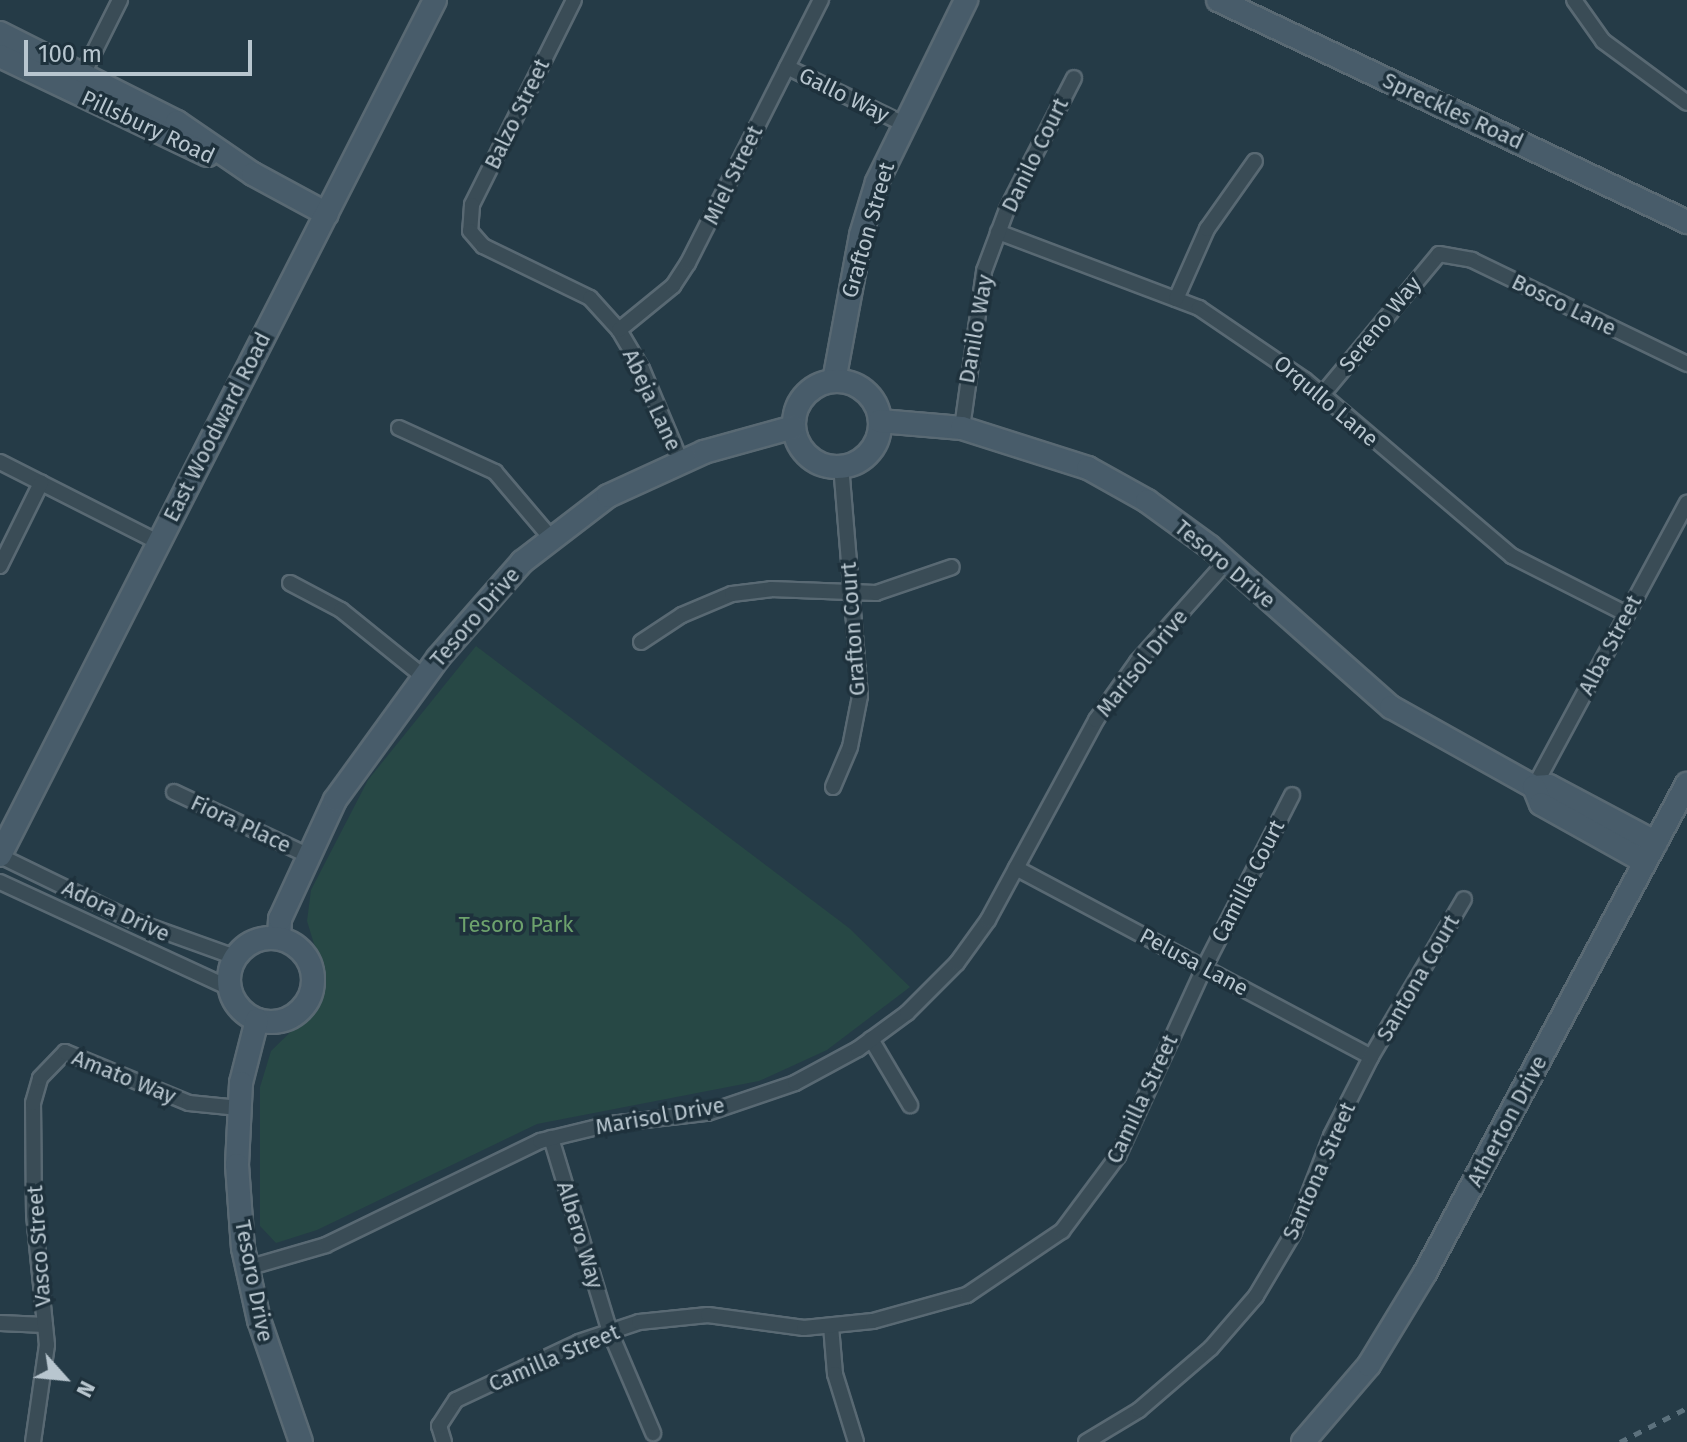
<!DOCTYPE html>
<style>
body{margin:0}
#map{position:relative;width:1687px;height:1442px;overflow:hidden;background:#253b47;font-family:"Fira Sans",sans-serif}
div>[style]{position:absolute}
.green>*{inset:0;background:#274845}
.roads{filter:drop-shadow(2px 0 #596973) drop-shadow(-2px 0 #596973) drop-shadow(0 2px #596973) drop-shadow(0 -2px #596973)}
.street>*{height:14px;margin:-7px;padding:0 7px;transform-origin:7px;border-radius:7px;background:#3a4c56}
.secondary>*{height:22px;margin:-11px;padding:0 11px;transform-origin:11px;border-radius:11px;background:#485c6a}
.secondary>.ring{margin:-11px;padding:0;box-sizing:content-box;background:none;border:22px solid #485c6a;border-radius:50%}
.rail>*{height:5px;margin-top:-2.5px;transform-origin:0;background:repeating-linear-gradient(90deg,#5c717d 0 8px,transparent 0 16px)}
span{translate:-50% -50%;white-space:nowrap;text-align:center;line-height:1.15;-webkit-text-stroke:7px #1e313c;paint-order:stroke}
.street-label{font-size:22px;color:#b8c6cf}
.park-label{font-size:22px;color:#6da26d}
.north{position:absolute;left:24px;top:1338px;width:80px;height:80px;-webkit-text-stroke:6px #1e313c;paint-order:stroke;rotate:117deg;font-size:22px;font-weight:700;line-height:32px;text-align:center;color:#b8c6cf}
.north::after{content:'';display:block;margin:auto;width:28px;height:36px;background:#b8c6cf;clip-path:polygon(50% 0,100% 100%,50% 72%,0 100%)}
.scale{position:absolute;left:24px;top:40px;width:228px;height:36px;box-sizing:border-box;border:4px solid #b8c6cf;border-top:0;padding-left:10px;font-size:24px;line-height:28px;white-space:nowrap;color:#b8c6cf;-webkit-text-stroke:6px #1e313c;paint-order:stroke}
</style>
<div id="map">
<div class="green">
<div style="clip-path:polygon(476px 646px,849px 928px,910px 987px,827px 1050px,759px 1081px,537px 1124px,317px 1230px,276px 1243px,260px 1226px,260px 1087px,271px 1051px,313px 1010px,320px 995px,322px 970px,307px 921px,311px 890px,368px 780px)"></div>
</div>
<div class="roads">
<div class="street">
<div style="left:574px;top:0;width:229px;rotate:116.5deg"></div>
<div style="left:472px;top:205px;width:26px;rotate:94deg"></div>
<div style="left:470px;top:231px;width:20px;rotate:49deg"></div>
<div style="left:483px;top:246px;width:119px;rotate:25.9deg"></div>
<div style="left:590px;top:298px;width:43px;rotate:47.8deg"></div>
<div style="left:619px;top:330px;width:45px;rotate:59.5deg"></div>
<div style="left:642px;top:369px;width:101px;rotate:67.2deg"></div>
<div style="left:1574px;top:0;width:50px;rotate:54.7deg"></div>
<div style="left:1603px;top:41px;width:104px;rotate:36.4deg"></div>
<div style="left:787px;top:67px;width:128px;rotate:26deg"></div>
<div style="left:79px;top:82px;width:92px;rotate:-63.4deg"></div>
<div style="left:998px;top:232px;width:215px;rotate:20.7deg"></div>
<div style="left:1199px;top:308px;width:128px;rotate:34.2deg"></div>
<div style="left:1305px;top:380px;width:272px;rotate:40.4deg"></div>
<div style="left:1512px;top:556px;width:129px;rotate:26.8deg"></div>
<div style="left:1176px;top:299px;width:77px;rotate:-66.1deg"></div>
<div style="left:1207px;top:229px;width:83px;rotate:-54.8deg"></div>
<div style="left:619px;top:330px;width:70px;rotate:-39.2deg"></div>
<div style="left:673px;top:286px;width:27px;rotate:-57deg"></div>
<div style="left:688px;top:263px;width:295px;rotate:-63.2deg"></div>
<div style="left:1322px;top:395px;width:183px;rotate:-50.3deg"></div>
<div style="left:1439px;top:254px;width:34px;rotate:10deg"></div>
<div style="left:1472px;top:260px;width:239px;rotate:25.8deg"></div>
<div style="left:399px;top:428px;width:106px;rotate:24.6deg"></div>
<div style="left:495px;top:472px;width:87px;rotate:49.7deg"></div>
<div style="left:962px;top:428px;width:159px;rotate:-82deg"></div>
<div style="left:984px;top:271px;width:66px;rotate:-69.6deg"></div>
<div style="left:1007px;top:209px;width:147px;rotate:-62.9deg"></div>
<div style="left:0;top:462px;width:177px;rotate:26.9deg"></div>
<div style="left:0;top:566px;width:93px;rotate:-63.7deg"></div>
<div style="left:290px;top:583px;width:58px;rotate:27.9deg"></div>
<div style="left:341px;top:610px;width:107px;rotate:38.9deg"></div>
<div style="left:641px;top:642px;width:49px;rotate:-33.4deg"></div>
<div style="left:682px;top:615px;width:54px;rotate:-22.8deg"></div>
<div style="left:732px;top:594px;width:39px;rotate:-7deg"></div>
<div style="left:771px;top:589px;width:105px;rotate:2.2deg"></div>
<div style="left:876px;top:593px;width:80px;rotate:-18.9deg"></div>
<div style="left:833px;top:787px;width:43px;rotate:-67deg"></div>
<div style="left:850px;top:747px;width:52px;rotate:-78.9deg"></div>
<div style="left:860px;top:696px;width:230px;rotate:-94.7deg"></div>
<div style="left:1534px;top:787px;width:323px;rotate:-61.7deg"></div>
<div style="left:174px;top:792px;width:147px;rotate:25.3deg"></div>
<div style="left:0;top:856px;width:147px;rotate:25.9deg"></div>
<div style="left:132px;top:920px;width:109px;rotate:19.8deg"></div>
<div style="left:1016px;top:868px;width:402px;rotate:28deg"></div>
<div style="left:0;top:882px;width:252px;rotate:24.8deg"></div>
<div style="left:871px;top:1039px;width:77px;rotate:59.4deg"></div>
<div style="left:551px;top:1138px;width:203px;rotate:73.1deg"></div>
<div style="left:610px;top:1332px;width:110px;rotate:66.9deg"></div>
<div style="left:247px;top:1268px;width:82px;rotate:-16.2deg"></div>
<div style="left:326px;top:1245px;width:238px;rotate:-25.9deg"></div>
<div style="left:540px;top:1141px;width:72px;rotate:-13.7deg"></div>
<div style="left:610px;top:1124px;width:98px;rotate:-6.5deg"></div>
<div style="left:707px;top:1113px;width:93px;rotate:-18.8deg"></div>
<div style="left:795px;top:1083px;width:72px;rotate:-28.4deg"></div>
<div style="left:858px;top:1049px;width:61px;rotate:-36.3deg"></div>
<div style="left:907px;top:1013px;width:71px;rotate:-45deg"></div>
<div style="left:957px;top:963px;width:53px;rotate:-54.2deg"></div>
<div style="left:988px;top:920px;width:227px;rotate:-61.6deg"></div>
<div style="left:1096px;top:720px;width:71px;rotate:-54.7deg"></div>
<div style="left:1137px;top:662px;width:132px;rotate:-48.4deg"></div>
<div style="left:0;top:1323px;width:45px;rotate:2.5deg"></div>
<div style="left:831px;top:1326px;width:48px;rotate:85.2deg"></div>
<div style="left:835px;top:1374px;width:71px;rotate:72.8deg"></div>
<div style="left:33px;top:1442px;width:98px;rotate:-81.8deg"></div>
<div style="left:47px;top:1345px;width:131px;rotate:-95.7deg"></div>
<div style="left:34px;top:1215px;width:112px;rotate:-90.5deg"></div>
<div style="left:33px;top:1103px;width:26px;rotate:-74deg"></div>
<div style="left:40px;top:1078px;width:36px;rotate:-46deg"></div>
<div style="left:65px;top:1052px;width:134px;rotate:22.4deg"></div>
<div style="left:189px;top:1103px;width:50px;rotate:5.7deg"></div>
<div style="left:444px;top:1442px;width:17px;rotate:-107deg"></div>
<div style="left:439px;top:1426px;width:31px;rotate:-57deg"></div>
<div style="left:456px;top:1400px;width:136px;rotate:-25.2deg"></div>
<div style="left:579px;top:1342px;width:63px;rotate:-18.4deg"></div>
<div style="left:639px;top:1322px;width:69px;rotate:-5.8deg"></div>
<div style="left:708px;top:1315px;width:97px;rotate:7.7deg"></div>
<div style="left:804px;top:1328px;width:69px;rotate:-5.8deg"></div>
<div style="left:873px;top:1321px;width:98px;rotate:-15.5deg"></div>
<div style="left:967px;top:1295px;width:115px;rotate:-34deg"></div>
<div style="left:1062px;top:1231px;width:94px;rotate:-53.3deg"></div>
<div style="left:1118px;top:1156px;width:207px;rotate:-65.4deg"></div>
<div style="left:1204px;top:968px;width:194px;rotate:-63deg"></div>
<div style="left:1086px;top:1442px;width:62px;rotate:-31.1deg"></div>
<div style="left:1139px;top:1410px;width:95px;rotate:-40.7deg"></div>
<div style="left:1211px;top:1348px;width:69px;rotate:-49.1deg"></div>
<div style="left:1256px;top:1296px;width:74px;rotate:-59.3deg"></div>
<div style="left:1294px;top:1232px;width:103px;rotate:-68.9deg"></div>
<div style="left:1331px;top:1136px;width:89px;rotate:-63.1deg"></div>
<div style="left:1371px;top:1057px;width:183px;rotate:-59.5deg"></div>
</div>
<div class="secondary">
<div style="left:1218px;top:0;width:519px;rotate:25.33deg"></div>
<div style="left:0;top:33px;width:198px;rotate:26.7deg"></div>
<div style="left:177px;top:122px;width:92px;rotate:34.4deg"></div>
<div style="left:253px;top:174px;width:84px;rotate:28.4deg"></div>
<div style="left:0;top:56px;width:230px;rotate:25.5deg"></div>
<div style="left:834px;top:381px;width:148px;rotate:-79.5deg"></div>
<div style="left:861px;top:235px;width:55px;rotate:-73.2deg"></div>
<div style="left:877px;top:182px;width:203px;rotate:-63.9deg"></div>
<div class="ring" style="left:794px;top:381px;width:64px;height:64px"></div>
<div style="left:880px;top:421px;width:82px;rotate:4.9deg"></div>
<div style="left:962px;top:428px;width:132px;rotate:17.6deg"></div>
<div style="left:1088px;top:468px;width:68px;rotate:29.2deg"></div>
<div style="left:1147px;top:501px;width:78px;rotate:36.1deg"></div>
<div style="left:1210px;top:547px;width:242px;rotate:41.5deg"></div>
<div style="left:1391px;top:707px;width:164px;rotate:29.2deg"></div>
<div style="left:1534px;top:787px;width:15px;rotate:-4deg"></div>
<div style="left:1549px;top:786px;width:121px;rotate:28deg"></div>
<div style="left:1534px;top:787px;width:18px;rotate:68deg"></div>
<div style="left:1541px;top:804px;width:119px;rotate:29.1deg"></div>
<div style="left:0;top:855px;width:959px;rotate:-63.03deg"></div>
<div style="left:279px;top:938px;width:19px;rotate:-87deg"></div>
<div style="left:280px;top:919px;width:131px;rotate:-65.2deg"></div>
<div style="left:335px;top:800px;width:175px;rotate:-54deg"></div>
<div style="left:438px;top:658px;width:128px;rotate:-48.8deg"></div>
<div style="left:522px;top:562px;width:108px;rotate:-37.5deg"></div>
<div style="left:608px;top:496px;width:106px;rotate:-24.6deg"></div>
<div style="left:704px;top:452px;width:93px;rotate:-15.5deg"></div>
<div class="ring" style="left:229px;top:938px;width:62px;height:62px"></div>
<div style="left:257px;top:1020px;width:65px;rotate:104.3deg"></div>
<div style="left:241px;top:1083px;width:82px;rotate:92.8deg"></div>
<div style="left:237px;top:1165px;width:83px;rotate:85.9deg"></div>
<div style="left:243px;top:1248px;width:74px;rotate:77.5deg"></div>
<div style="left:259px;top:1320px;width:129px;rotate:71deg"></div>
<div style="left:1303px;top:1442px;width:101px;rotate:-49.4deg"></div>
<div style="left:1369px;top:1365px;width:108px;rotate:-58.7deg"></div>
<div style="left:1425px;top:1273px;width:555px;rotate:-61.82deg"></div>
</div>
</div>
<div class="rail">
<div style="left:1620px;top:1442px;width:75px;rotate:-26.9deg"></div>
</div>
<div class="street-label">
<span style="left:844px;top:95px;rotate:26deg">Gallo Way</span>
<span style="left:1453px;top:111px;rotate:25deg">Spreckles Road</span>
<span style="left:517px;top:114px;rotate:-64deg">Balzo Street</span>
<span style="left:148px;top:127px;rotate:25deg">Pillsbury Road</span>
<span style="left:1035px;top:155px;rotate:-64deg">Danilo Court</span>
<span style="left:733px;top:175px;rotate:-64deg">Miel Street</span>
<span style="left:868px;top:230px;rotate:-74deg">Grafton Street</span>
<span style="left:1564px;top:305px;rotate:26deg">Bosco Lane</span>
<span style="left:1380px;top:324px;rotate:-51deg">Sereno Way</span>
<span style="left:976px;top:329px;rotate:-80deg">Danilo Way</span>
<span style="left:652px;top:400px;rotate:65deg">Abeja Lane</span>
<span style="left:1326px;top:401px;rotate:40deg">Orqullo Lane</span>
<span style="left:217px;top:427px;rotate:-63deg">East Woodward Road</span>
<span style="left:1225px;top:564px;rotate:40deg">Tesoro Drive</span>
<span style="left:475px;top:617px;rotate:-49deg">Tesoro Drive</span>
<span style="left:853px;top:629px;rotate:-94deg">Grafton Court</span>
<span style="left:1610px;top:645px;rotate:-62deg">Alba Street</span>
<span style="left:1142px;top:663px;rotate:-51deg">Marisol Drive</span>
<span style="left:241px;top:824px;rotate:25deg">Fiora Place</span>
<span style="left:1248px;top:881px;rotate:-63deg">Camilla Court</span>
<span style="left:116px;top:911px;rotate:25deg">Adora Drive</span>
<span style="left:1194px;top:962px;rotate:28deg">Pelusa Lane</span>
<span style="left:1418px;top:978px;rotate:-60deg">Santona Court</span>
<span style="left:124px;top:1077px;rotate:22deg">Amato Way</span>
<span style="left:1142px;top:1099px;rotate:-65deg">Camilla Street</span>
<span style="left:660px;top:1116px;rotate:-10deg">Marisol Drive</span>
<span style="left:1507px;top:1121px;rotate:-62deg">Atherton Drive</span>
<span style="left:1319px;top:1171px;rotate:-66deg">Santona Street</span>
<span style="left:580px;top:1235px;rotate:73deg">Albero Way</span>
<span style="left:39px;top:1246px;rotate:-94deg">Vasco Street</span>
<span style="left:254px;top:1281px;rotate:79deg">Tesoro Drive</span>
<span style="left:554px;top:1358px;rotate:-23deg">Camilla Street</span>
</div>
<div class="park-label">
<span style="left:516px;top:925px">Tesoro Park</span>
</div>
<div class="north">N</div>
<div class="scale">100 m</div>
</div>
